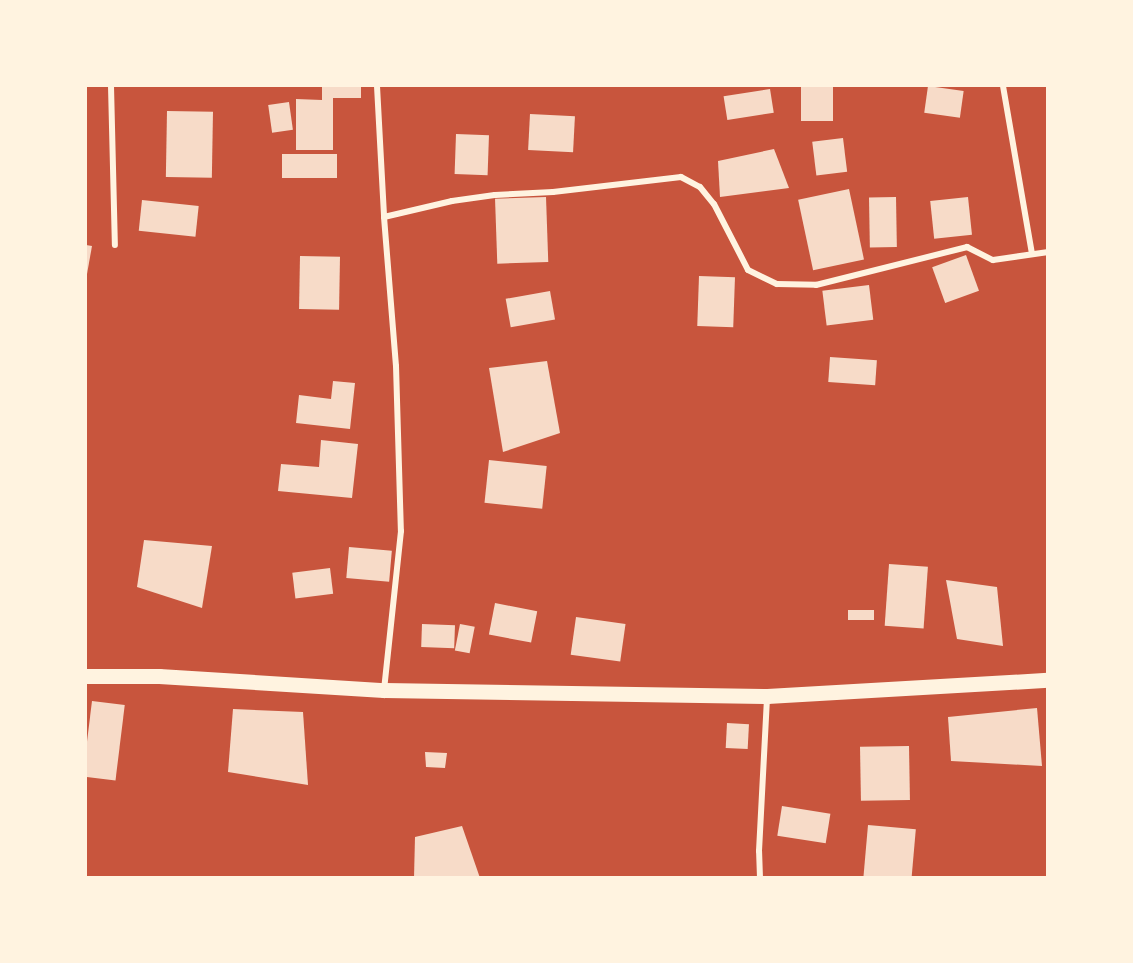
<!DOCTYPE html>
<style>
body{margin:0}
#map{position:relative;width:1133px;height:963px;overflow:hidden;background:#c8553d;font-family:"Archivo Narrow",sans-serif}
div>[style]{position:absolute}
.building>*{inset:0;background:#f7dbc8;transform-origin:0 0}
.minor>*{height:6px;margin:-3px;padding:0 3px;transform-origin:3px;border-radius:3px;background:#fff3e0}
.primary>*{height:15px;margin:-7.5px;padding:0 7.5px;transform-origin:7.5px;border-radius:7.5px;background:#fff3e0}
span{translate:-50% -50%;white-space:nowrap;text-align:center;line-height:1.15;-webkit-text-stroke:6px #fff3e0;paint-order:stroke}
.frame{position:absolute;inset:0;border:87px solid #fff3e0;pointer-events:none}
</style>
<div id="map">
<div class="building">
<div style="clip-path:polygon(322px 86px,361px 86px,361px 98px,333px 98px,333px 150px,296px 150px,296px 99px,322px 100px)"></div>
<div style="left:801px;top:86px;width:32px;height:35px"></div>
<div style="left:928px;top:86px;width:36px;height:27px;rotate:8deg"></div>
<div style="left:770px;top:89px;width:24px;height:47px;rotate:81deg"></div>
<div style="left:289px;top:102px;width:28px;height:21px;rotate:82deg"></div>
<div style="left:167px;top:111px;width:46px;height:66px;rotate:1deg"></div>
<div style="left:530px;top:114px;width:45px;height:36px;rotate:3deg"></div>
<div style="left:456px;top:134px;width:33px;height:40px;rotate:2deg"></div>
<div style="left:843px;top:138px;width:34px;height:31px;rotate:83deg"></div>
<div style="clip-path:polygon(774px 149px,789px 188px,720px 197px,718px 161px)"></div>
<div style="left:282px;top:154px;width:55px;height:24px"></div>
<div style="left:849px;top:189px;width:72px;height:52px;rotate:78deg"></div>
<div style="left:546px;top:197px;width:65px;height:51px;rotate:88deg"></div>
<div style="left:896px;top:197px;width:50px;height:27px;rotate:89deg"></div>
<div style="left:968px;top:197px;width:38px;height:38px;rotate:84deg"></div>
<div style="left:142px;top:200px;width:57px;height:31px;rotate:6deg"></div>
<div style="clip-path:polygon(86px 245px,92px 246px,87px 274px,86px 274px)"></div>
<div style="left:966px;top:255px;width:38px;height:36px;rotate:70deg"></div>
<div style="left:300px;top:256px;width:40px;height:53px;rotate:1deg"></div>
<div style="left:699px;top:276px;width:36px;height:50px;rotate:2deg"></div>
<div style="left:869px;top:285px;width:35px;height:47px;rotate:83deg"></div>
<div style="left:550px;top:291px;width:29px;height:45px;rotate:80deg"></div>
<div style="left:830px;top:357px;width:47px;height:25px;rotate:4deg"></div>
<div style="clip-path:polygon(547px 361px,560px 433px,503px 452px,489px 368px)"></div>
<div style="clip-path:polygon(333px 381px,355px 383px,350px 429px,296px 423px,299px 395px,331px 399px)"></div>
<div style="clip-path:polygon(321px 440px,358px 444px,352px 498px,278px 491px,281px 464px,319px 467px)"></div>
<div style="left:489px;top:460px;width:58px;height:43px;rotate:6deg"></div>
<div style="clip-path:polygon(144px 540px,212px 546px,202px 608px,137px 587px)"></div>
<div style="left:349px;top:547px;width:43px;height:31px;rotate:5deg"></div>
<div style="left:889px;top:564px;width:39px;height:62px;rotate:4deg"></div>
<div style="left:330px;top:568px;width:26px;height:38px;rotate:83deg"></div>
<div style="clip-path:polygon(946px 580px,997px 587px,1003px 646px,957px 639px)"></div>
<div style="left:495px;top:603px;width:43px;height:32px;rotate:11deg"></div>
<div style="left:874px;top:610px;width:10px;height:26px;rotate:90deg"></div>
<div style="left:576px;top:617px;width:50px;height:38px;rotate:8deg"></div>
<div style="left:422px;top:624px;width:33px;height:23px;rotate:2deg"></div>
<div style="left:460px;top:624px;width:15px;height:27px;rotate:11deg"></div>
<div style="left:92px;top:701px;width:33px;height:76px;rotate:7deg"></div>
<div style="clip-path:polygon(1037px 708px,1042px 766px,951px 761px,948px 717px)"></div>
<div style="clip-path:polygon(233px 709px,303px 712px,308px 785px,228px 772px)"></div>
<div style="left:727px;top:723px;width:22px;height:25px;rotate:3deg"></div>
<div style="left:909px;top:746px;width:54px;height:49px;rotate:89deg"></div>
<div style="clip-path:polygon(425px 752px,447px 753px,445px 768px,426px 767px)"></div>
<div style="left:782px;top:806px;width:49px;height:30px;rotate:9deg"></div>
<div style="left:868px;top:825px;width:48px;height:52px;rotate:5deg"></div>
<div style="clip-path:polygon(462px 826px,480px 878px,414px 878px,415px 837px)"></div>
</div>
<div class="minor">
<div style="left:111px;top:86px;width:159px;rotate:88.6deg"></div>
<div style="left:377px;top:86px;width:131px;rotate:86.9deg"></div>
<div style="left:384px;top:217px;width:149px;rotate:85.4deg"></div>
<div style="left:396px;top:366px;width:165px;rotate:88.3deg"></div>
<div style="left:401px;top:531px;width:159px;rotate:96.1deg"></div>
<div style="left:1003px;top:86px;width:170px;rotate:80.2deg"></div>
<div style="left:384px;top:217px;width:70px;rotate:-13.2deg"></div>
<div style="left:452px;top:201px;width:43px;rotate:-7.9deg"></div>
<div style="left:495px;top:195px;width:58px;rotate:-3deg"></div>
<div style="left:553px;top:192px;width:129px;rotate:-6.7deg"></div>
<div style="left:681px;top:177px;width:21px;rotate:28deg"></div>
<div style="left:700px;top:187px;width:22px;rotate:51deg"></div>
<div style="left:714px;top:204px;width:74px;rotate:62.7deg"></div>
<div style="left:748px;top:270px;width:32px;rotate:26deg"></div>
<div style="left:777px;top:284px;width:39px;rotate:1deg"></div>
<div style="left:816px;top:285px;width:156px;rotate:-14.1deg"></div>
<div style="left:967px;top:247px;width:29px;rotate:27deg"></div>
<div style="left:993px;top:260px;width:56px;rotate:-8.3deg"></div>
<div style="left:760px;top:878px;width:27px;rotate:-92deg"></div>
<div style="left:759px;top:851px;width:155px;rotate:-87deg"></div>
</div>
<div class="primary">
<div style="left:86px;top:676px;width:73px"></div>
<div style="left:159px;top:676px;width:225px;rotate:3.6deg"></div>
<div style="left:384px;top:690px;width:383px;rotate:0.9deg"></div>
<div style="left:767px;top:696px;width:281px;rotate:-3.3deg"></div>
</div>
<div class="frame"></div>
</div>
